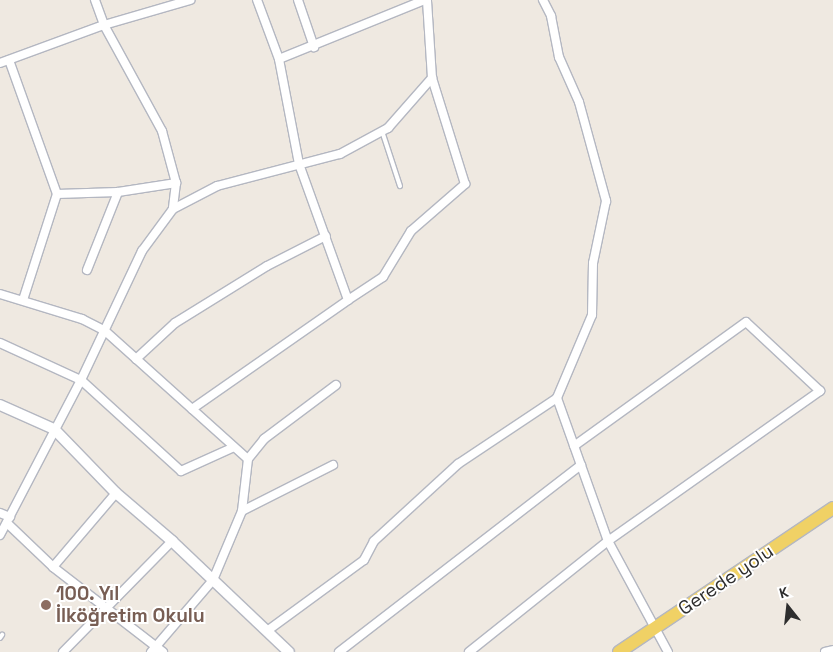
<!DOCTYPE html>
<meta charset="utf-8">
<style>
body{margin:0}
#map{position:relative;width:833px;height:652px;overflow:hidden;background:#efe9e1;font-family:"Space Grotesk",sans-serif}
div>[style]{position:absolute}
.roads{filter:drop-shadow(1px 0 #b4b7c1) drop-shadow(-1px 0 #b4b7c1) drop-shadow(0 1px #b4b7c1) drop-shadow(0 -1px #b4b7c1)}
.service>*{height:4px;margin:-2px;padding:0 2px;transform-origin:2px;border-radius:2px;background:#fff}
.minor>*{height:8px;margin:-4px;padding:0 4px;transform-origin:4px;border-radius:4px;background:#fff}
.tertiary>*{height:10px;margin:-5px;padding:0 5px;transform-origin:5px;border-radius:5px;background:#fff}
.primary>*{height:12px;margin:-6px;padding:0 6px;transform-origin:6px;border-radius:6px;background:#f0d165}
.dots>*{width:14px;height:14px;translate:-50% -50%;box-sizing:border-box;border:2px solid #fff;border-radius:50%}
span{translate:-50% -50%;white-space:nowrap;text-align:center;line-height:1.15;-webkit-text-stroke:4px #fff;paint-order:stroke}
.street-label{font-size:19px;color:#2e2e2e}
.education-label{font-size:19px;color:#785e54;font-weight:700}
.left{translate:0 -50%;text-align:left}
.north{position:absolute;left:763px;top:582px;width:50px;height:50px;-webkit-text-stroke:4px #fff;paint-order:stroke;rotate:344deg;font-size:14px;font-weight:700;line-height:20px;text-align:center;color:#2e2e2e}
.north::after{content:'';display:block;margin:auto;width:18px;height:22px;background:#2e2e2e;clip-path:polygon(50% 0,100% 100%,50% 72%,0 100%)}
</style>
<div id="map">
<div class="roads">
<div class="service">
<div style="left:382px;top:131px;width:58px;rotate:71.9deg"></div>
<div style="left:0;top:638px;width:4px;rotate:-56deg"></div>
</div>
<div class="minor">
<div style="left:95px;top:0;width:27px;rotate:70deg"></div>
<div style="left:104px;top:25px;width:121px;rotate:61.3deg"></div>
<div style="left:162px;top:131px;width:54px;rotate:74.9deg"></div>
<div style="left:176px;top:183px;width:26px;rotate:97deg"></div>
<div style="left:298px;top:0;width:50px;rotate:71.2deg"></div>
<div style="left:543px;top:0;width:18px;rotate:63deg"></div>
<div style="left:551px;top:16px;width:42px;rotate:79deg"></div>
<div style="left:559px;top:57px;width:49px;rotate:66deg"></div>
<div style="left:579px;top:102px;width:103px;rotate:74.7deg"></div>
<div style="left:606px;top:201px;width:63px;rotate:101.8deg"></div>
<div style="left:593px;top:263px;width:52px;rotate:91.1deg"></div>
<div style="left:592px;top:315px;width:90px;rotate:112.9deg"></div>
<div style="left:279px;top:59px;width:157px;rotate:-22.1deg"></div>
<div style="left:9px;top:60px;width:142px;rotate:70.3deg"></div>
<div style="left:57px;top:194px;width:111px;rotate:107.8deg"></div>
<div style="left:0;top:63px;width:111px;rotate:-20.1deg"></div>
<div style="left:104px;top:25px;width:90px;rotate:-16.2deg"></div>
<div style="left:57px;top:194px;width:61px;rotate:-1.9deg"></div>
<div style="left:118px;top:192px;width:59px;rotate:-8.8deg"></div>
<div style="left:87px;top:270px;width:84px;rotate:-68.3deg"></div>
<div style="left:0;top:294px;width:86px;rotate:17deg"></div>
<div style="left:82px;top:319px;width:25px;rotate:27deg"></div>
<div style="left:104px;top:330px;width:193px;rotate:41.9deg"></div>
<div style="left:248px;top:459px;width:52px;rotate:96.6deg"></div>
<div style="left:242px;top:511px;width:75px;rotate:112.8deg"></div>
<div style="left:213px;top:580px;width:95px;rotate:130.7deg"></div>
<div style="left:348px;top:300px;width:42px;rotate:-33.3deg"></div>
<div style="left:383px;top:277px;width:54px;rotate:-58.7deg"></div>
<div style="left:411px;top:231px;width:72px;rotate:-41deg"></div>
<div style="left:465px;top:184px;width:111px;rotate:-107.3deg"></div>
<div style="left:0;top:343px;width:89px;rotate:24.6deg"></div>
<div style="left:81px;top:380px;width:135px;rotate:42.3deg"></div>
<div style="left:181px;top:471px;width:58px;rotate:-24.4deg"></div>
<div style="left:136px;top:359px;width:53px;rotate:-42.7deg"></div>
<div style="left:175px;top:323px;width:108px;rotate:-31.8deg"></div>
<div style="left:267px;top:266px;width:66px;rotate:-27deg"></div>
<div style="left:192px;top:409px;width:190px;rotate:-34.9deg"></div>
<div style="left:348px;top:300px;width:145px;rotate:-109.8deg"></div>
<div style="left:299px;top:164px;width:107px;rotate:-100.8deg"></div>
<div style="left:279px;top:59px;width:63px;rotate:-110.4deg"></div>
<div style="left:248px;top:459px;width:26px;rotate:-51deg"></div>
<div style="left:264px;top:439px;width:90px;rotate:-36.9deg"></div>
<div style="left:242px;top:511px;width:102px;rotate:-26.8deg"></div>
<div style="left:0;top:513px;width:11px;rotate:22deg"></div>
<div style="left:7px;top:523px;width:64px;rotate:43.7deg"></div>
<div style="left:53px;top:567px;width:139px;rotate:37.7deg"></div>
<div style="left:0;top:535px;width:175px;rotate:-62.4deg"></div>
<div style="left:81px;top:380px;width:143px;rotate:-64.7deg"></div>
<div style="left:142px;top:251px;width:52px;rotate:-53.6deg"></div>
<div style="left:173px;top:209px;width:50px;rotate:-27.6deg"></div>
<div style="left:217px;top:186px;width:127px;rotate:-14.6deg"></div>
<div style="left:340px;top:154px;width:55px;rotate:-28.4deg"></div>
<div style="left:388px;top:128px;width:67px;rotate:-48.7deg"></div>
<div style="left:432px;top:78px;width:78px;rotate:-93.7deg"></div>
<div style="left:53px;top:567px;width:97px;rotate:-49.6deg"></div>
<div style="left:267px;top:631px;width:120px;rotate:-36.2deg"></div>
<div style="left:364px;top:560px;width:21px;rotate:-62deg"></div>
<div style="left:374px;top:541px;width:114px;rotate:-42.5deg"></div>
<div style="left:458px;top:464px;width:119px;rotate:-33.7deg"></div>
<div style="left:557px;top:398px;width:152px;rotate:70.4deg"></div>
<div style="left:608px;top:541px;width:126px;rotate:61.6deg"></div>
<div style="left:63px;top:652px;width:156px;rotate:-45.5deg"></div>
<div style="left:339px;top:652px;width:306px;rotate:-37.7deg"></div>
<div style="left:469px;top:652px;width:178px;rotate:-38.6deg"></div>
<div style="left:608px;top:541px;width:260px;rotate:-35.3deg"></div>
<div style="left:820px;top:391px;width:101px;rotate:-137deg"></div>
<div style="left:746px;top:322px;width:212px;rotate:144.2deg"></div>
<div style="left:825px;top:652px;width:8px;rotate:-14deg"></div>
</div>
<div class="tertiary">
<div style="left:0;top:405px;width:59px;rotate:24deg"></div>
<div style="left:54px;top:429px;width:89px;rotate:45.9deg"></div>
<div style="left:116px;top:493px;width:74px;rotate:40.6deg"></div>
<div style="left:172px;top:541px;width:161px;rotate:43.5deg"></div>
</div>
<div class="primary">
<div style="left:619px;top:652px;width:258px;rotate:-33.9deg"></div>
</div>
</div>
<div class="dots">
<div style="left:46px;top:605px;background:#8d6e63"></div>
</div>
<div class="street-label">
<span style="left:726px;top:580px;rotate:-34deg">Gerede yolu</span>
</div>
<div class="education-label">
<span class="left" style="left:56px;top:605px">100. Yıl<br>İlköğretim Okulu</span>
</div>
<div class="north">K</div>
</div>
